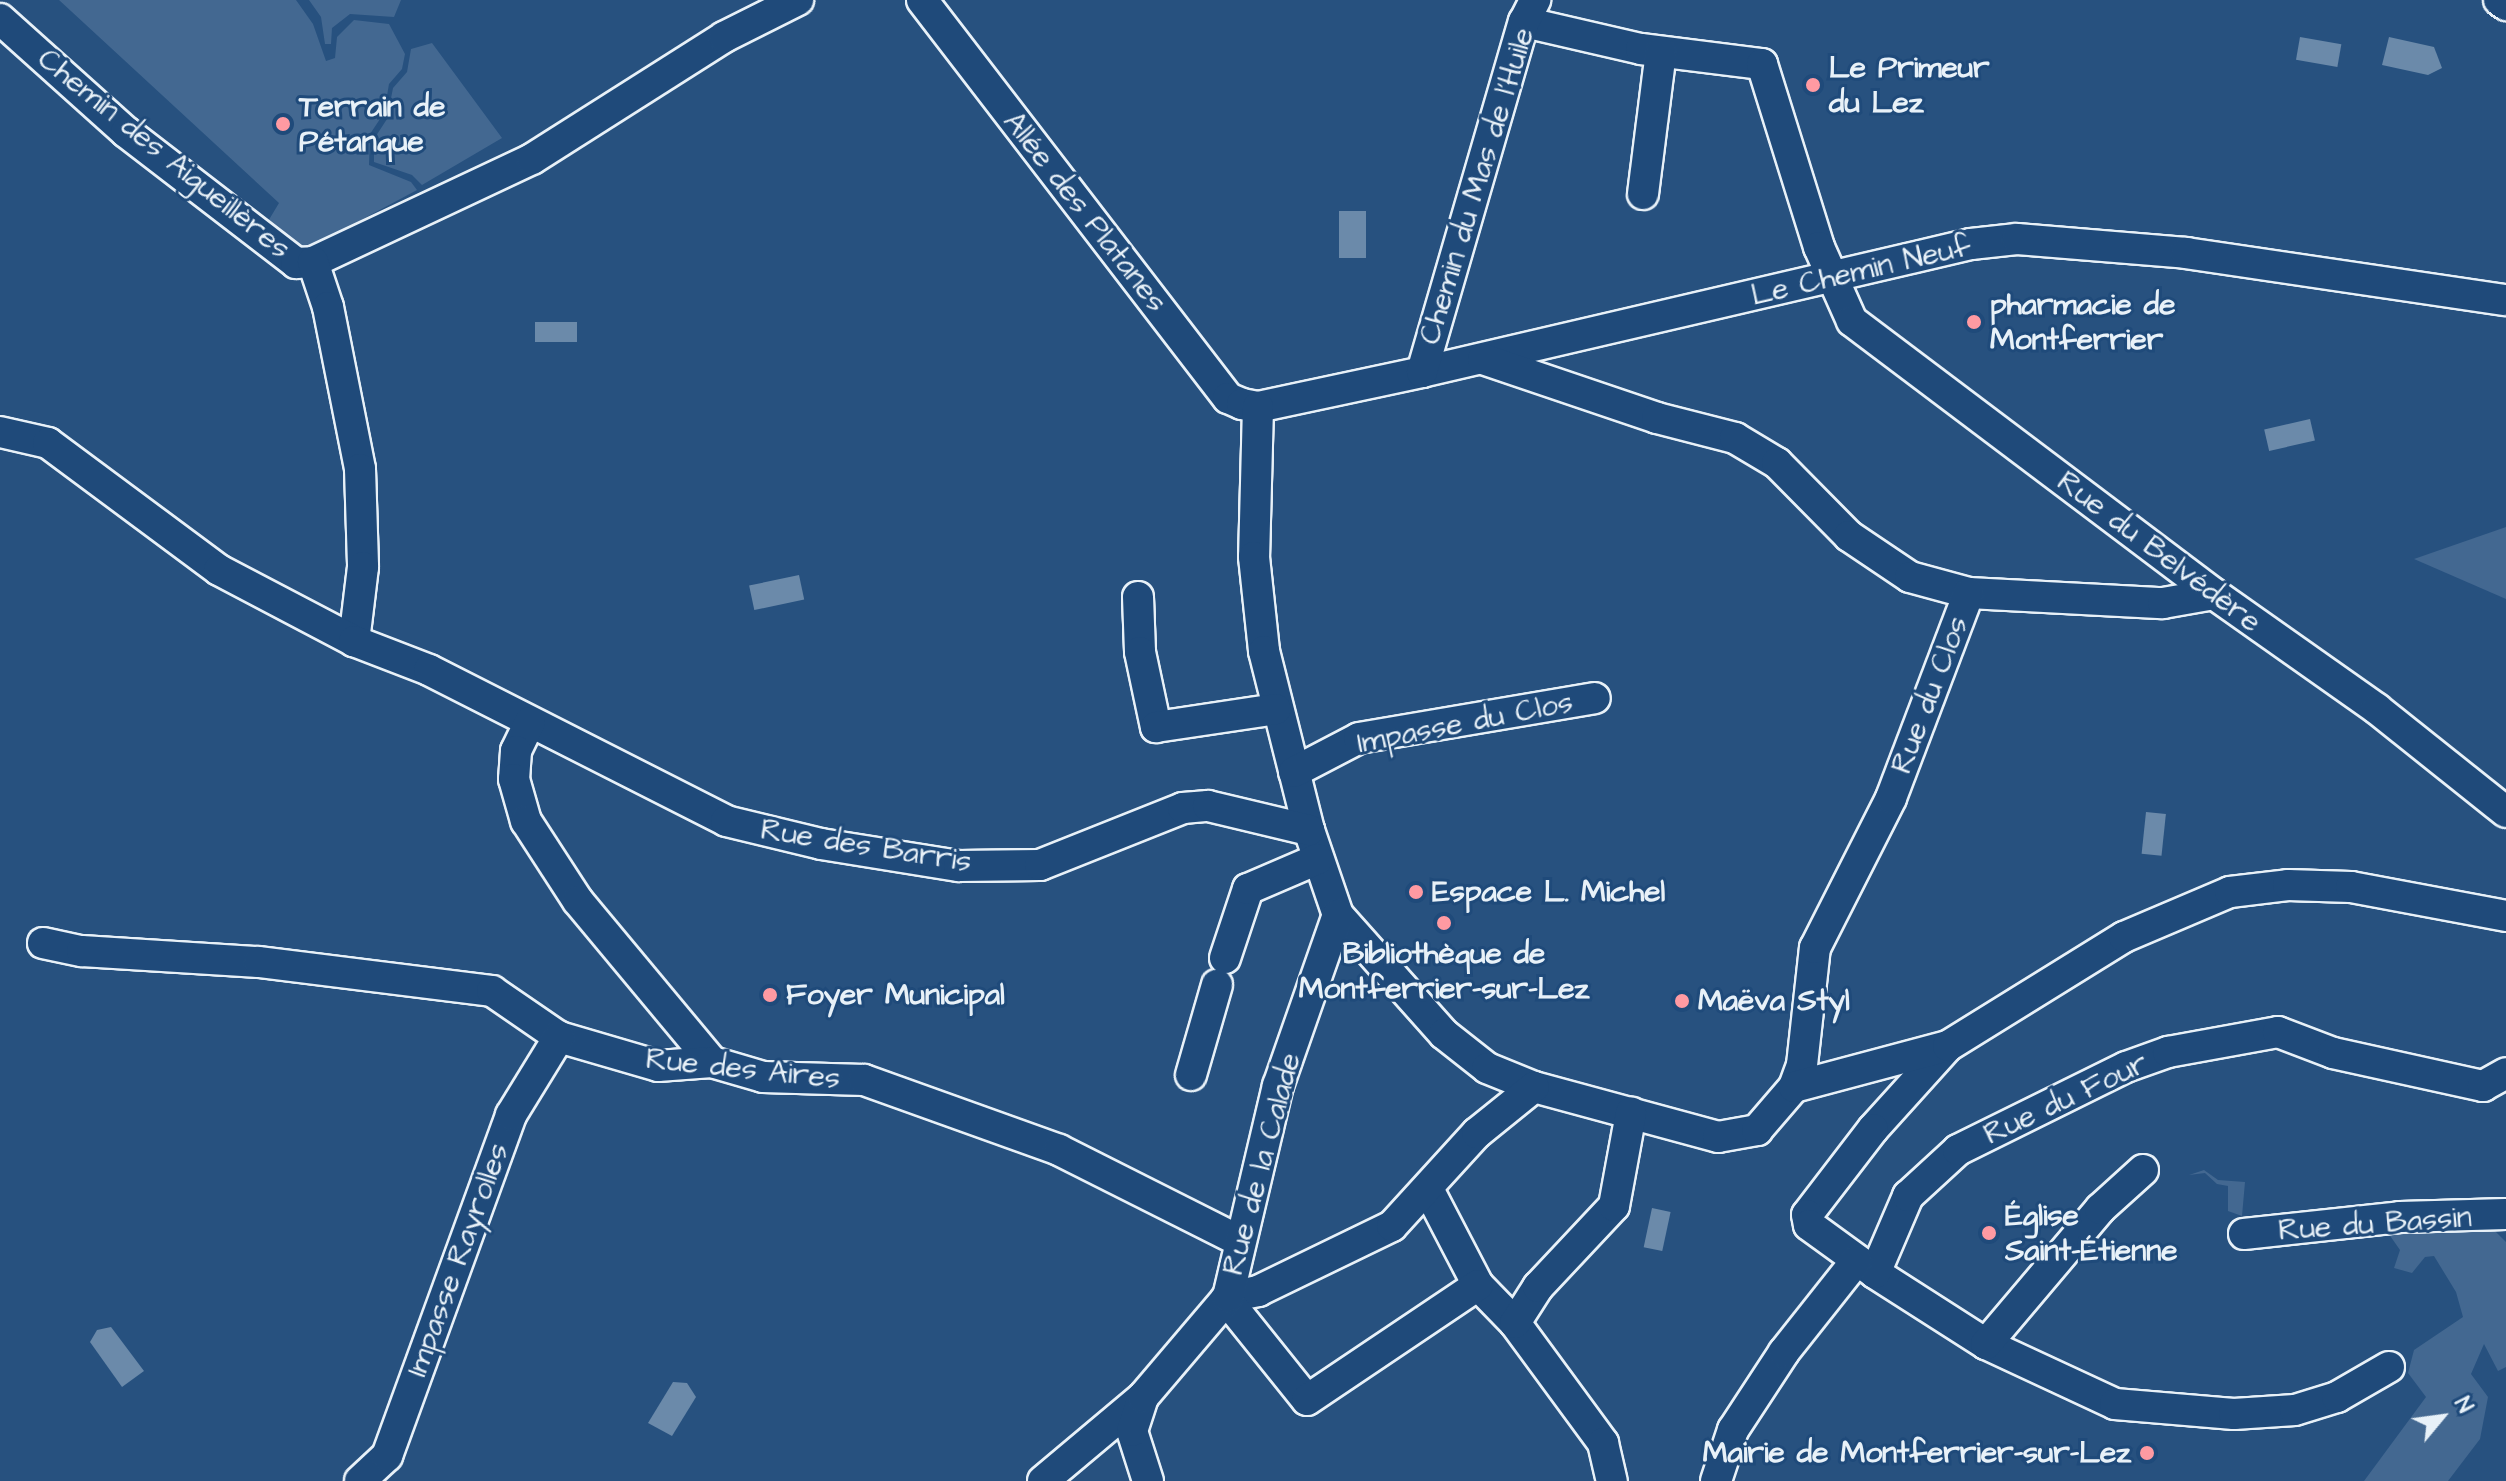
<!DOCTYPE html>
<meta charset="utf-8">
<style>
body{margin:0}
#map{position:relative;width:2506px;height:1481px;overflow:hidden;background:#27517f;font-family:"Architects Daughter",sans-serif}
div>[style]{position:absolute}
.green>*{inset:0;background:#436891}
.water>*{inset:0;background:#6b8aaa;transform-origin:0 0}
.roads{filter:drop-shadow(2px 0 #e8f1f8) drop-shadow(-2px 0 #e8f1f8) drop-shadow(0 2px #e8f1f8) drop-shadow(0 -2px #e8f1f8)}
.minor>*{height:30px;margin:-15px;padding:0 15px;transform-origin:15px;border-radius:15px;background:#1f4a7a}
.dots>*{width:22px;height:22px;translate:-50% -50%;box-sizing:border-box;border:4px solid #1f4a7a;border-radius:50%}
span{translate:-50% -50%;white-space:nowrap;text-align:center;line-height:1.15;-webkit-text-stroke:6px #1f4a7a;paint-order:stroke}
.poi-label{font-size:30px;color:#e8f1f8;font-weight:700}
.left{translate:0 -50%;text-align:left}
.right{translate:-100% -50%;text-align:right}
.street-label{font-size:30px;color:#e8f1f8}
.north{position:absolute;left:2402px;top:1377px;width:80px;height:80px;-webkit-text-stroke:6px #1f4a7a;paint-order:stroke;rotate:61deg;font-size:22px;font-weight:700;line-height:32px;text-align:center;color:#e8f1f8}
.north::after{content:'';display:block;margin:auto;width:28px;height:36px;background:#e8f1f8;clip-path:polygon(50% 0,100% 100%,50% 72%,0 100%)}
</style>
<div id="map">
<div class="green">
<div style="clip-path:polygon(59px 0,296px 0,313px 24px,326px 61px,335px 58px,337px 37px,354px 20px,389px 24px,405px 54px,402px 69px,389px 84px,384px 113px,370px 134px,369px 165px,411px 182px,417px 190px,303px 251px,267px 223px,279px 203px)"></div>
<div style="clip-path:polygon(309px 0,401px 0,394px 17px,350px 14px,332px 28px,331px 44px,325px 44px,321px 17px)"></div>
<div style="clip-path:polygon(432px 43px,502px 138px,422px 185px,412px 175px,374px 162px,374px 139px,387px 119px,393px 88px,407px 72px,411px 49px)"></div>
<div style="clip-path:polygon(2506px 527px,2506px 599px,2414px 559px)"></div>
<div style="clip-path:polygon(2204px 1170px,2218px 1180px,2245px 1182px,2242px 1216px,2228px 1211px,2228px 1186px,2217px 1184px,2205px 1173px,2189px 1175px)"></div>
<div style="clip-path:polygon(2493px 1229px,2506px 1242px,2506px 1367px,2498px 1371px,2484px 1344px,2471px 1374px,2488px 1397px,2480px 1439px,2448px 1481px,2364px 1481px,2426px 1397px,2408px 1373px,2414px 1350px,2463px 1317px,2456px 1292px,2434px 1256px,2425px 1257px,2412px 1273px,2394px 1268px,2400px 1250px,2386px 1230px)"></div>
</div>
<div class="water">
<div style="left:2300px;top:37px;width:42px;height:23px;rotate:10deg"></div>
<div style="clip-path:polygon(2389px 37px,2434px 47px,2442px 68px,2428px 75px,2382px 65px)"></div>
<div style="left:1339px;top:211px;width:27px;height:47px"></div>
<div style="left:577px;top:322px;width:20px;height:42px;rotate:90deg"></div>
<div style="left:2310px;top:419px;width:22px;height:47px;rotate:77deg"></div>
<div style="left:799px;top:575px;width:25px;height:51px;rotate:78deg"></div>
<div style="left:2146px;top:812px;width:20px;height:42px;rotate:6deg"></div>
<div style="left:1652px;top:1208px;width:19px;height:40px;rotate:12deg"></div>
<div style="clip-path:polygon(111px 1327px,144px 1371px,122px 1387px,90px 1342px,97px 1330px)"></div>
<div style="clip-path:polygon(673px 1382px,687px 1383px,696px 1397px,672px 1436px,648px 1423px)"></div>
</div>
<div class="roads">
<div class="minor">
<div style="left:922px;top:0;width:502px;rotate:52.45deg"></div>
<div style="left:1228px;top:398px;width:15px;rotate:23deg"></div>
<div style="left:1242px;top:404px;width:16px;rotate:11deg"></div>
<div style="left:1258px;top:407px;width:168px;rotate:-12deg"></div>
<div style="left:1422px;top:372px;width:564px;rotate:-13.12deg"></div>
<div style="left:1971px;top:244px;width:46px;rotate:-6.2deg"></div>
<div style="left:2017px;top:239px;width:170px;rotate:4.7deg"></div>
<div style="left:2186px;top:253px;width:323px;rotate:8.4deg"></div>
<div style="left:2499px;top:0;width:9px;rotate:36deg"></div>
<div style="left:0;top:19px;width:169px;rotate:41.9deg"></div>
<div style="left:126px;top:132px;width:215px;rotate:37.6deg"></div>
<div style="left:296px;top:263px;width:17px;rotate:-3deg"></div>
<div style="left:313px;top:262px;width:242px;rotate:-25.2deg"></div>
<div style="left:532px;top:159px;width:227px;rotate:-32.4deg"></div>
<div style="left:724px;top:37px;width:83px;rotate:-26.6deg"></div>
<div style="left:1524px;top:22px;width:120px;rotate:13deg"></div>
<div style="left:1641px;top:49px;width:122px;rotate:7.1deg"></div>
<div style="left:1762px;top:64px;width:192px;rotate:72.7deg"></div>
<div style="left:1819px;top:247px;width:81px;rotate:66deg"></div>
<div style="left:1852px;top:321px;width:453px;rotate:37deg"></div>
<div style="left:2214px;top:594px;width:199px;rotate:35.2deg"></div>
<div style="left:2377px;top:709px;width:165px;rotate:38.6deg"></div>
<div style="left:1643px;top:194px;width:143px;rotate:-82.8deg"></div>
<div style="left:313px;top:262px;width:47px;rotate:71.6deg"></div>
<div style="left:328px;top:307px;width:165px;rotate:78.8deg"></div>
<div style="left:360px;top:469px;width:98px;rotate:88.2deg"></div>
<div style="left:363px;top:567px;width:75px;rotate:96.9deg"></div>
<div style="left:1483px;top:359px;width:184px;rotate:18.7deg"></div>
<div style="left:1657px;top:418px;width:81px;rotate:14.4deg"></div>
<div style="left:1735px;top:438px;width:49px;rotate:30.8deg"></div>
<div style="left:1777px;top:463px;width:103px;rotate:45.4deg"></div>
<div style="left:1849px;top:536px;width:73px;rotate:33.9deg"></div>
<div style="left:1910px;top:577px;width:61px;rotate:15.2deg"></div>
<div style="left:1969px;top:593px;width:194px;rotate:3deg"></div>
<div style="left:2163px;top:603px;width:52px;rotate:-10deg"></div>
<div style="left:1422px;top:372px;width:365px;rotate:-73.8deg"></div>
<div style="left:1524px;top:22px;width:25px;rotate:-63deg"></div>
<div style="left:1258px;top:407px;width:150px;rotate:91.5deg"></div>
<div style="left:1254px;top:557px;width:95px;rotate:83.9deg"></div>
<div style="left:1264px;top:651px;width:185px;rotate:75.9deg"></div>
<div style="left:1309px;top:830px;width:90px;rotate:71.2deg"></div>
<div style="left:1338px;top:915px;width:159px;rotate:48.3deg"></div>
<div style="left:1444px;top:1034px;width:55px;rotate:38.3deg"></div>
<div style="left:1487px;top:1068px;width:51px;rotate:22deg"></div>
<div style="left:1534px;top:1087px;width:191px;rotate:15.2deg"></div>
<div style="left:1718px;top:1137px;width:40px;rotate:-10deg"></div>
<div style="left:1757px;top:1130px;width:57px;rotate:-49.3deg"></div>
<div style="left:1794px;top:1087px;width:23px;rotate:-70deg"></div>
<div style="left:1802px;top:1065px;width:118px;rotate:-83.7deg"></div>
<div style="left:1815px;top:948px;width:168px;rotate:-63.1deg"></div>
<div style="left:1891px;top:798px;width:219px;rotate:-69.2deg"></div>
<div style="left:0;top:432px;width:49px;rotate:12.9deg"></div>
<div style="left:48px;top:443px;width:213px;rotate:36.6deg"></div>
<div style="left:219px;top:570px;width:153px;rotate:27.7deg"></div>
<div style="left:354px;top:641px;width:80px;rotate:21.1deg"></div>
<div style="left:429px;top:670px;width:333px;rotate:26.9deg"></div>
<div style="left:726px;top:821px;width:98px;rotate:13.6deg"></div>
<div style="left:821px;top:844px;width:140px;rotate:9.1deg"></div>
<div style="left:959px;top:866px;width:81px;rotate:-0.7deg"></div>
<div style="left:1040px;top:865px;width:154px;rotate:-21.7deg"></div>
<div style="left:1183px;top:808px;width:25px;rotate:-5deg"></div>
<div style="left:1208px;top:806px;width:104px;rotate:13.4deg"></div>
<div style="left:1138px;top:597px;width:55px;rotate:87.9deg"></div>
<div style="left:1140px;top:652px;width:77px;rotate:78deg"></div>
<div style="left:1156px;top:727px;width:121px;rotate:-8.5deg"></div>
<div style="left:530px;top:722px;width:32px;rotate:116deg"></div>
<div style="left:516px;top:751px;width:28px;rotate:94deg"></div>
<div style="left:514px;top:779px;width:44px;rotate:74.1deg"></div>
<div style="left:526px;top:821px;width:95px;rotate:57deg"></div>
<div style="left:578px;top:901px;width:209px;rotate:50.2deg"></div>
<div style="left:1294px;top:772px;width:73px;rotate:-27.6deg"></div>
<div style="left:1359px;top:738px;width:239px;rotate:-9.6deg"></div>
<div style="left:43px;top:943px;width:40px;rotate:12deg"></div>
<div style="left:82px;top:951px;width:177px;rotate:3.6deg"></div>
<div style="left:259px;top:962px;width:235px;rotate:7.1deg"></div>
<div style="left:492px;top:991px;width:81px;rotate:34.5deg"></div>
<div style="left:559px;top:1037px;width:103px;rotate:16.3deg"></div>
<div style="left:658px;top:1066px;width:54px;rotate:-4.2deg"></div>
<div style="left:712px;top:1062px;width:53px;rotate:16.4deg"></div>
<div style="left:763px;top:1077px;width:101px;rotate:1.7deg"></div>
<div style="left:864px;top:1080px;width:207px;rotate:19.7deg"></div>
<div style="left:1059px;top:1150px;width:200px;rotate:26.7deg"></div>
<div style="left:1225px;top:958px;width:73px;rotate:-71.6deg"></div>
<div style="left:1248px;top:889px;width:76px;rotate:-23.2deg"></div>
<div style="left:1948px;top:1046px;width:112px;rotate:132.1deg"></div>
<div style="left:1873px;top:1129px;width:108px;rotate:127.5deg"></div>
<div style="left:1807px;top:1215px;width:10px;rotate:79deg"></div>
<div style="left:1809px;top:1225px;width:82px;rotate:36deg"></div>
<div style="left:1875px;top:1273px;width:132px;rotate:32.6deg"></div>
<div style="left:1986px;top:1344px;width:142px;rotate:24.9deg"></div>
<div style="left:2115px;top:1404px;width:119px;rotate:4.8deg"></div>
<div style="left:2234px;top:1414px;width:61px;rotate:-3.8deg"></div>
<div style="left:2295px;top:1410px;width:44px;rotate:-17.2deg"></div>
<div style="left:2337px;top:1397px;width:60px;rotate:-30deg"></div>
<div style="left:1191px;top:1075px;width:94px;rotate:-73.9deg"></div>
<div style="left:1794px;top:1087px;width:159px;rotate:-14.9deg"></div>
<div style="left:1948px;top:1046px;width:207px;rotate:-31.8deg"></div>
<div style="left:2124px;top:937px;width:115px;rotate:-23deg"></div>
<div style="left:2230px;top:892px;width:58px;rotate:-6.9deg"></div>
<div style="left:2288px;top:885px;width:63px;rotate:1.8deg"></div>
<div style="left:2351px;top:887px;width:158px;rotate:10.6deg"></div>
<div style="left:1428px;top:1189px;width:108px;rotate:62.5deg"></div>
<div style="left:1478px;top:1285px;width:53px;rotate:45.8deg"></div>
<div style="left:1515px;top:1323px;width:149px;rotate:53.7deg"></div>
<div style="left:1603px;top:1443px;width:39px;rotate:77deg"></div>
<div style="left:2244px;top:1234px;width:157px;rotate:-6.2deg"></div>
<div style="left:2400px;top:1217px;width:106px;rotate:-1.6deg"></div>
<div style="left:1875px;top:1273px;width:84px;rotate:-66.8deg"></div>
<div style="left:1908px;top:1196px;width:68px;rotate:-42.6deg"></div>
<div style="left:1958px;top:1150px;width:187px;rotate:-26.3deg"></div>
<div style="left:2126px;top:1067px;width:45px;rotate:-19.7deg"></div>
<div style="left:2168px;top:1052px;width:112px;rotate:-10.3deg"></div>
<div style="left:2278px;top:1032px;width:59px;rotate:20.9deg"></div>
<div style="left:2333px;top:1053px;width:154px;rotate:12.4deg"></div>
<div style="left:2483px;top:1086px;width:26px;rotate:-29deg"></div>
<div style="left:1228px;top:1297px;width:31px;rotate:-11deg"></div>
<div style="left:1258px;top:1291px;width:149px;rotate:-25.9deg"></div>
<div style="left:1392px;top:1226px;width:126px;rotate:-47.6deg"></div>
<div style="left:1477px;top:1133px;width:73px;rotate:-38.9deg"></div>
<div style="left:1226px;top:1299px;width:129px;rotate:51.3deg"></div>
<div style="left:1307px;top:1400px;width:206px;rotate:-33.9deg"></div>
<div style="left:1515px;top:1323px;width:43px;rotate:-57.4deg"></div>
<div style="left:1538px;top:1287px;width:111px;rotate:-46.8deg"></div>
<div style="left:1614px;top:1206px;width:95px;rotate:-79.6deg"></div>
<div style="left:1986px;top:1344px;width:177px;rotate:-49.8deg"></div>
<div style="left:2100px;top:1209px;width:58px;rotate:-42.2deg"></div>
<div style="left:360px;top:1481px;width:37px;rotate:-43deg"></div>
<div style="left:387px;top:1456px;width:363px;rotate:-70deg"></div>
<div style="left:511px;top:1115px;width:92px;rotate:-58.4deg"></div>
<div style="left:1043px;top:1481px;width:131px;rotate:-40deg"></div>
<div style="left:1148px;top:1481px;width:52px;rotate:-107.7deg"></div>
<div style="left:1132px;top:1431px;width:36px;rotate:-72deg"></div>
<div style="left:1143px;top:1397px;width:131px;rotate:-49.6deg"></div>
<div style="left:1228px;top:1297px;width:217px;rotate:-76.7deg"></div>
<div style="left:1278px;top:1086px;width:181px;rotate:-70.7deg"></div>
<div style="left:1716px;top:1481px;width:54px;rotate:-71.6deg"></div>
<div style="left:1733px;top:1430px;width:93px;rotate:-56.8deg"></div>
<div style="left:1784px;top:1352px;width:117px;rotate:-51.6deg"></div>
</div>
</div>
<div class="dots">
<div style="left:1813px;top:85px;background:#ff9aa2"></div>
<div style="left:283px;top:124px;background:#ff9aa2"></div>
<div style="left:1974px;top:322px;background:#ff9aa2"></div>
<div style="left:1416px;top:892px;background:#ff9aa2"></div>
<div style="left:1444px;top:923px;background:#ff9aa2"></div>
<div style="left:770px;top:995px;background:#ff9aa2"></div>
<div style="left:1682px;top:1001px;background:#ff9aa2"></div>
<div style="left:1989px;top:1233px;background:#ff9aa2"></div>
<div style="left:2147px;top:1453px;background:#ff9aa2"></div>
</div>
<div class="poi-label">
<span class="left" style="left:1829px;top:85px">Le Primeur<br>du Lez</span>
<span class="left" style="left:299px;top:124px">Terrain de<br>Pétanque</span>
<span class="left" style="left:1990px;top:322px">pharmacie de<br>Montferrier</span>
<span class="left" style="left:1432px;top:892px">Espace L. Michel</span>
<span style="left:1444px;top:971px">Bibliothèque de<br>Montferrier-sur-Lez</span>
<span class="left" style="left:786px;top:995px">Foyer Municipal</span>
<span class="left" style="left:1698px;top:1001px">Maëva Styl</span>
<span class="left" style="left:2005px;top:1233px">Église<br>Saint-Étienne</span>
<span class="right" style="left:2131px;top:1453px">Mairie de Montferrier-sur-Lez</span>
</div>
<div class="street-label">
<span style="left:164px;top:154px;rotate:39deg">Chemin des Aigueillères</span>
<span style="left:1477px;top:186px;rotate:-73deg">Chemin du Mas de l'Huile</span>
<span style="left:1085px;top:212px;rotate:52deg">Allée des Platanes</span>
<span style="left:1861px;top:271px;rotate:-13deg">Le Chemin Neuf</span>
<span style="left:2159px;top:552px;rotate:37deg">Rue du Belvédère</span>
<span style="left:1930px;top:695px;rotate:-69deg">Rue du Clos</span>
<span style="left:1465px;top:723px;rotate:-11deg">Impasse du Clos</span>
<span style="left:866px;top:846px;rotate:9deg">Rue des Barris</span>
<span style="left:743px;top:1069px;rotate:6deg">Rue des Aires</span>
<span style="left:2066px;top:1099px;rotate:-25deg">Rue du Four</span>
<span style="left:1262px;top:1164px;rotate:-75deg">Rue de la Calade</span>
<span style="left:2375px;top:1224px;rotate:-4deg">Rue du Bassin</span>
<span style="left:458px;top:1260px;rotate:-70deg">Impasse Rayrolles</span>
</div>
<div class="north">N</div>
</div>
